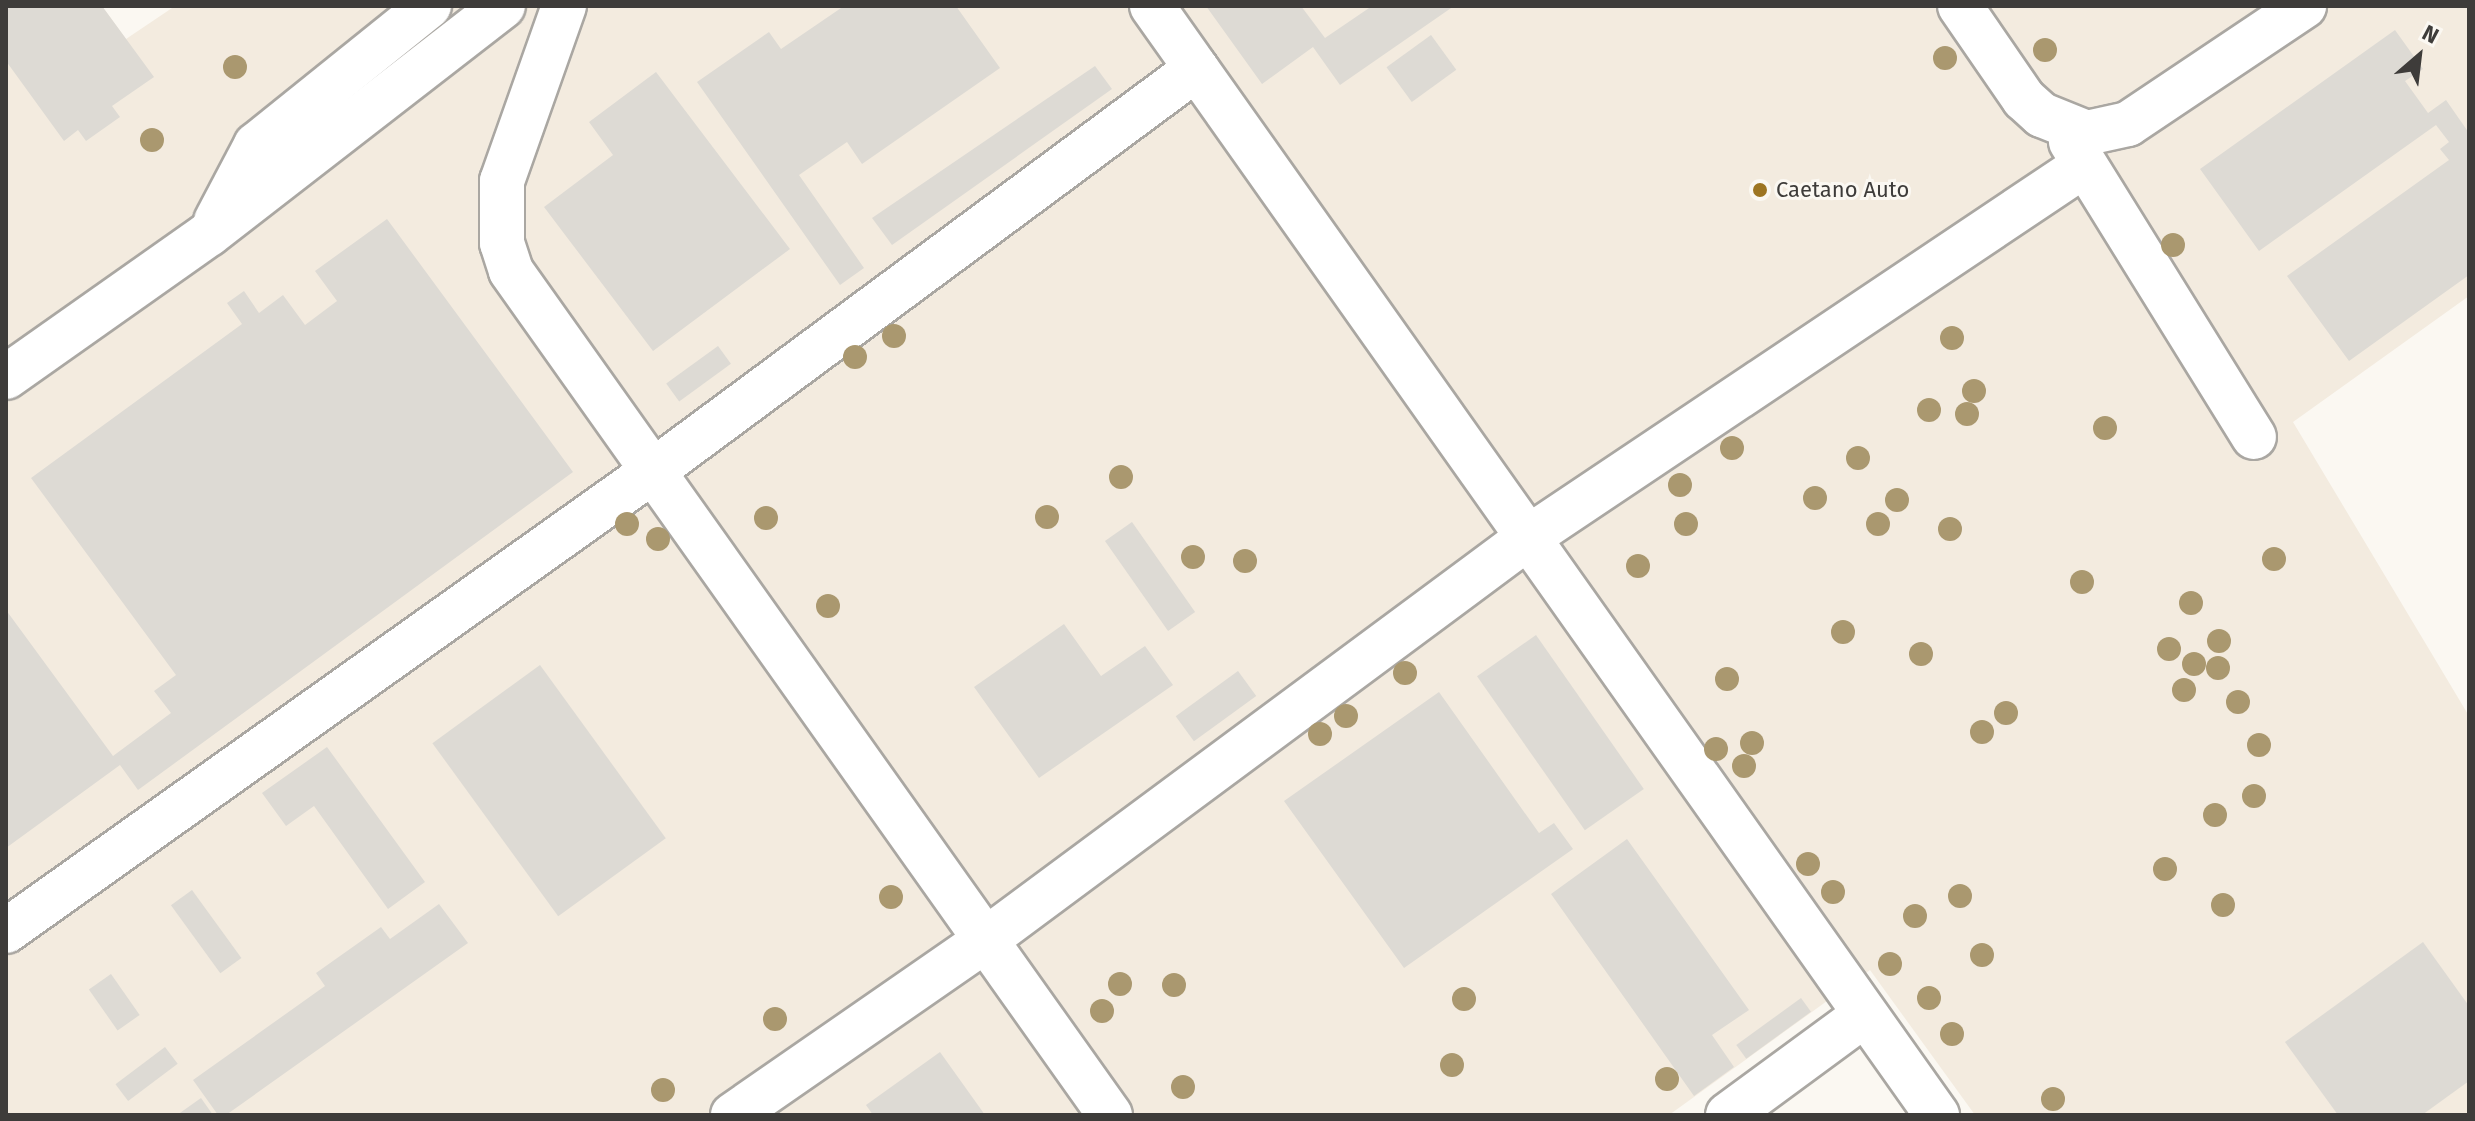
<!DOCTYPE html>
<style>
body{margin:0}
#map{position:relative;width:2475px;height:1121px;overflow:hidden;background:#fbf8f2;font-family:"Fira Sans",sans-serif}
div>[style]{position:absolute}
.built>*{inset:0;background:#f3ebdf}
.building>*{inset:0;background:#dddad4;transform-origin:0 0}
.roads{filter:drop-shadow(2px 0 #aaa7a2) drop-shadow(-2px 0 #aaa7a2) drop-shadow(0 2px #aaa7a2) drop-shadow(0 -2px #aaa7a2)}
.minor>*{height:44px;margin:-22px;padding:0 22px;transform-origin:22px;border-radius:22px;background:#fff}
.trees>*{width:24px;height:24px;margin:-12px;border-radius:50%;background:#aa986f}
.dots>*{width:22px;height:22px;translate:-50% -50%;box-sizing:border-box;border:4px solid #fbf8f2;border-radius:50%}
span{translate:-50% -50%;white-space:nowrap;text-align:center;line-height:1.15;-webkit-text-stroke:6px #fbf8f2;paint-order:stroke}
.poi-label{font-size:22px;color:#3e3c3a}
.left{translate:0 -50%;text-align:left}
.frame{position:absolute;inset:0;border:8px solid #3e3c3a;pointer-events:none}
.north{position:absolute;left:2379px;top:16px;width:80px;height:80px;-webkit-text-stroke:6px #fbf8f2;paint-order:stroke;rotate:28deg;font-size:22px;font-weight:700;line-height:32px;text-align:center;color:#3e3c3a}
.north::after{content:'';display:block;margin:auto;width:28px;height:36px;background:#3e3c3a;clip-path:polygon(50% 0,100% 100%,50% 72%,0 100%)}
</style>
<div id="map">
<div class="built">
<div style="clip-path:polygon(6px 6px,102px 6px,126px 39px,175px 6px,2469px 6px,2469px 296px,2293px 422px,2469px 716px,2469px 1115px,1975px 1115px,1870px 970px,1669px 1115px,6px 1115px)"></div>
</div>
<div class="building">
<div style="clip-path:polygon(6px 6px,102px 6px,154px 77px,112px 106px,120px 117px,86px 141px,78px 130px,64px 141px,6px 61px)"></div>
<div style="clip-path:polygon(844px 6px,956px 6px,1000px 68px,862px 164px,847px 142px,799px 175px,864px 268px,840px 285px,697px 82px,769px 32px,781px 49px)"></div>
<div style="clip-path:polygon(1206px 6px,1301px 6px,1325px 38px,1372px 6px,1454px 6px,1340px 85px,1313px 47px,1262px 84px)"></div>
<div style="clip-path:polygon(2395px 30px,2423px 69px,2405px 81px,2428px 113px,2446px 100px,2469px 133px,2469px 275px,2349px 361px,2287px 276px,2449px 160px,2440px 149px,2449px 142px,2436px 125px,2259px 251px,2200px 169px)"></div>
<div style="left:1431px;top:35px;width:43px;height:55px;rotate:54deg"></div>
<div style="clip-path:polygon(1095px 66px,1112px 89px,892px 245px,872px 218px)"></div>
<div style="clip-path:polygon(656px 72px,790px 249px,653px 351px,544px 207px,613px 155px,589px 122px)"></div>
<div style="clip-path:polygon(387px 219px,573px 472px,138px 790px,120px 765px,6px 848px,6px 610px,113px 756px,171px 713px,154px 691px,176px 675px,31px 478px,242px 324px,227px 303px,244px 291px,259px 313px,283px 295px,305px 325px,337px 301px,315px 271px)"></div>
<div style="left:718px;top:346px;width:22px;height:64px;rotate:54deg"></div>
<div style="left:1132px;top:522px;width:110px;height:33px;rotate:55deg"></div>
<div style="clip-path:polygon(1064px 624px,1101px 676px,1145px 646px,1173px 685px,1039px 778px,974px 687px)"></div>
<div style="left:1536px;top:635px;width:188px;height:72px;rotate:55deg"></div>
<div style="left:540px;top:665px;width:214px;height:133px;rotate:54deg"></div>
<div style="left:1238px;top:671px;width:31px;height:77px;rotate:54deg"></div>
<div style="clip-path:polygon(1439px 692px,1539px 833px,1554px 823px,1573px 849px,1404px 968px,1284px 801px)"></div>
<div style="clip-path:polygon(327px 747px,425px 882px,388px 909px,314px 806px,286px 826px,262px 793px)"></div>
<div style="clip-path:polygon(1627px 839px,1749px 1010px,1712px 1035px,1734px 1067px,1694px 1096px,1551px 894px)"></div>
<div style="left:192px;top:890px;width:84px;height:26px;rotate:54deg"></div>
<div style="clip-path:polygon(439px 904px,468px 943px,226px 1115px,218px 1115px,193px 1080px,325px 986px,316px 973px,381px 927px,390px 939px)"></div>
<div style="clip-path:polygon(2423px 942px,2469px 1006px,2469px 1081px,2422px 1115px,2338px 1115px,2285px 1042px)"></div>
<div style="left:111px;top:974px;width:50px;height:27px;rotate:55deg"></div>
<div style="left:1801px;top:998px;width:17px;height:80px;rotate:54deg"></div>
<div style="left:165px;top:1047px;width:21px;height:62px;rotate:53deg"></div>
<div style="clip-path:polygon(940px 1052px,985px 1115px,873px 1115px,866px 1105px)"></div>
<div style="clip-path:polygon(201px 1098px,213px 1115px,177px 1115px)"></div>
</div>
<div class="roads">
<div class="minor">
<div style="left:564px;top:6px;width:186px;rotate:109.5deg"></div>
<div style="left:502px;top:181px;width:62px;rotate:90deg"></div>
<div style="left:502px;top:243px;width:29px;rotate:72deg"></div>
<div style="left:511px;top:271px;width:1035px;rotate:54.64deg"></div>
<div style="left:1152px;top:6px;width:1359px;rotate:54.71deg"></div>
<div style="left:1960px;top:6px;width:113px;rotate:55.5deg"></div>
<div style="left:2024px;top:99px;width:24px;rotate:42deg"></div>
<div style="left:2042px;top:115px;width:48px;rotate:21.8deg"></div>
<div style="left:2087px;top:133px;width:42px;rotate:-12.4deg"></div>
<div style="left:2128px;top:124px;width:212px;rotate:-33.8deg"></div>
<div style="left:2071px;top:142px;width:347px;rotate:58.2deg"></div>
<div style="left:216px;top:221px;width:86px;rotate:-62.2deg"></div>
<div style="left:256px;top:145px;width:222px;rotate:-38.8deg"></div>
<div style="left:6px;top:377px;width:248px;rotate:-35.2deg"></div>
<div style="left:209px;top:234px;width:372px;rotate:-37.8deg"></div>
<div style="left:6px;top:931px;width:794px;rotate:-35.41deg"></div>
<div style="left:653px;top:471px;width:676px;rotate:-36.51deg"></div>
<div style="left:733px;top:1115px;width:305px;rotate:-34.7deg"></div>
<div style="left:984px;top:941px;width:675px;rotate:-36.56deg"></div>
<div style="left:1526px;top:539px;width:670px;rotate:-33.81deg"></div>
<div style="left:1728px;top:1115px;width:167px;rotate:-36.3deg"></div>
</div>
</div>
<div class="trees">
<div style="left:2045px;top:50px"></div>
<div style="left:1945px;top:58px"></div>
<div style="left:235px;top:67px"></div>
<div style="left:152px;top:140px"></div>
<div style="left:2173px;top:245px"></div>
<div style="left:894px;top:336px"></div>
<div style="left:1952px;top:338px"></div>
<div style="left:855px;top:357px"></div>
<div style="left:1974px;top:391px"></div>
<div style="left:1929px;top:410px"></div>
<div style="left:1967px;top:414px"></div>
<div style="left:2105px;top:428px"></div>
<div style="left:1732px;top:448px"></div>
<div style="left:1858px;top:458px"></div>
<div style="left:1121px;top:477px"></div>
<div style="left:1680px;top:485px"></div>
<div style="left:1815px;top:498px"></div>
<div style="left:1897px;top:500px"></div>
<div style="left:1047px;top:517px"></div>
<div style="left:766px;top:518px"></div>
<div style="left:627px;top:524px"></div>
<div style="left:1686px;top:524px"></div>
<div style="left:1878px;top:524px"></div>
<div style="left:1950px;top:529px"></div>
<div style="left:658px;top:539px"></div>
<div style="left:1193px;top:557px"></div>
<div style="left:2274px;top:559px"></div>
<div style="left:1245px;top:561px"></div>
<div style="left:1638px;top:566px"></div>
<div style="left:2082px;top:582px"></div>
<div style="left:2191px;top:603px"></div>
<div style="left:828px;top:606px"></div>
<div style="left:1843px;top:632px"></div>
<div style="left:2219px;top:641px"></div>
<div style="left:2169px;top:649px"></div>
<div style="left:1921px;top:654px"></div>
<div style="left:2194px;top:664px"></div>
<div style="left:2218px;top:668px"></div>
<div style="left:1405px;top:673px"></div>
<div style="left:1727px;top:679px"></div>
<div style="left:2184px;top:690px"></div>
<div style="left:2238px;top:702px"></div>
<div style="left:2006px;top:713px"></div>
<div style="left:1346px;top:716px"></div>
<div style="left:1982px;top:732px"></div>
<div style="left:1320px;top:734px"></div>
<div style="left:1752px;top:743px"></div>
<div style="left:2259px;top:745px"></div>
<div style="left:1716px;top:749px"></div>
<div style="left:1744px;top:766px"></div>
<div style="left:2254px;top:796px"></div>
<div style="left:2215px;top:815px"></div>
<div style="left:1808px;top:864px"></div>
<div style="left:2165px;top:869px"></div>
<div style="left:1833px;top:892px"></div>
<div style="left:1960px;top:896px"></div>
<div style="left:891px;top:897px"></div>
<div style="left:2223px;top:905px"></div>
<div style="left:1915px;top:916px"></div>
<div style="left:1982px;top:955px"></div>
<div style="left:1890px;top:964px"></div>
<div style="left:1120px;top:984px"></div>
<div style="left:1174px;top:985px"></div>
<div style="left:1929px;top:998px"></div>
<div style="left:1464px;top:999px"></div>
<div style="left:1102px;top:1011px"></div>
<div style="left:775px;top:1019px"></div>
<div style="left:1952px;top:1034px"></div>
<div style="left:1452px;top:1065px"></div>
<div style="left:1667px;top:1079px"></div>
<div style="left:1183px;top:1087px"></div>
<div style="left:663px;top:1090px"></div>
<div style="left:2053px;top:1099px"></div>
</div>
<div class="dots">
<div style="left:1760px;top:190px;background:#9d7522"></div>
</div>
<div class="poi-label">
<span class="left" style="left:1776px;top:190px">Caetano Auto</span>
</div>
<div class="frame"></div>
<div class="north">N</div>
</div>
